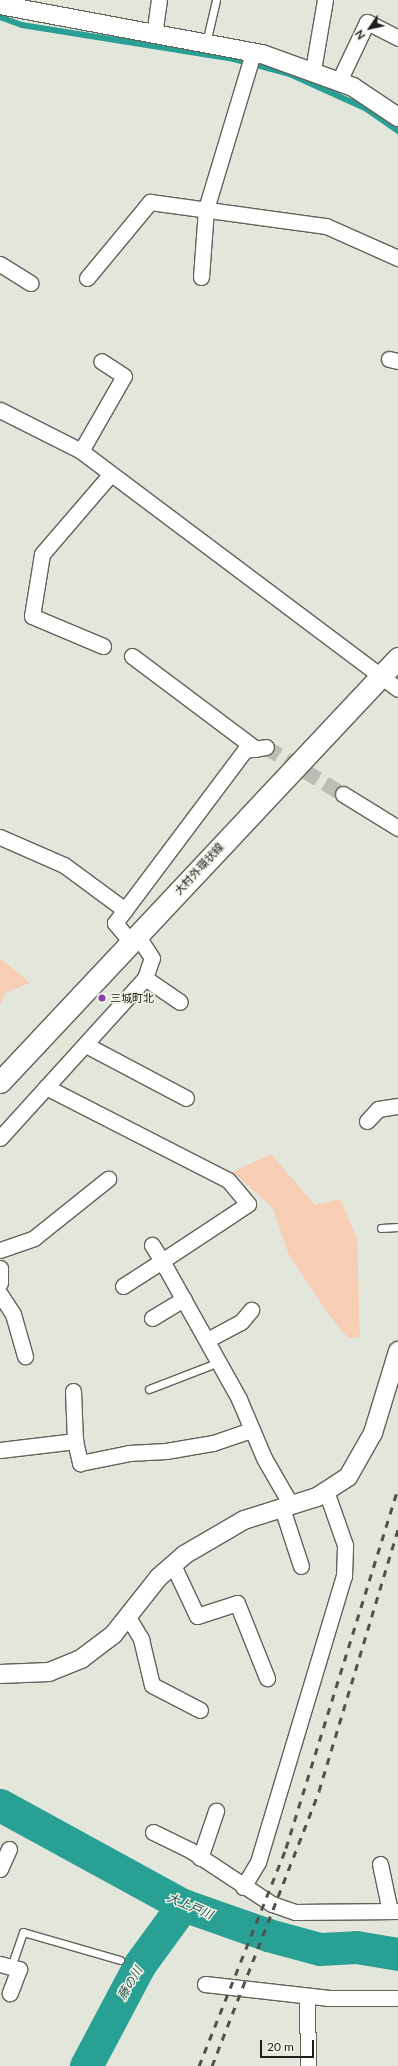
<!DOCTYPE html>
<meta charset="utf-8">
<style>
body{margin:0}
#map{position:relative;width:398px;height:2066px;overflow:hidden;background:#e3e6db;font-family:Lato,"Noto Sans JP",sans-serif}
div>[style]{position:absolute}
.green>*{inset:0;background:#f7cdb3}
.stream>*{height:5.5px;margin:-2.75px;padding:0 2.75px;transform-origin:2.75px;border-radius:2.75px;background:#29a094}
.river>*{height:33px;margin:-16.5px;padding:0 16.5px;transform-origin:16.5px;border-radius:16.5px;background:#29a094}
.minor-tunnel>*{height:15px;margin-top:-7.5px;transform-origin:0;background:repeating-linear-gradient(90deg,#bbbeb4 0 15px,transparent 0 23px)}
.roads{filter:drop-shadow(1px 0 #606359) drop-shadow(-1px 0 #606359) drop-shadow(0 1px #606359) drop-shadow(0 -1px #606359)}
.service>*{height:7px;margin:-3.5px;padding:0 3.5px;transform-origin:3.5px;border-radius:3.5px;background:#fff}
.minor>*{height:15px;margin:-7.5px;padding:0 7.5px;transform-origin:7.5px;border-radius:7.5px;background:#fff}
.tertiary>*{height:18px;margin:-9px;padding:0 9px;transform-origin:9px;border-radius:9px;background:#fff}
.secondary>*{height:21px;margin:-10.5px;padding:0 10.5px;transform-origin:10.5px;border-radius:10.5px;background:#fff}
.rail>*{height:3px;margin-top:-1.5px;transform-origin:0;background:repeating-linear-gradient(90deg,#50514c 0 7px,transparent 0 14px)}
.dots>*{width:11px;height:11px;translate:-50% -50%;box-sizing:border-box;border:2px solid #f0f3e8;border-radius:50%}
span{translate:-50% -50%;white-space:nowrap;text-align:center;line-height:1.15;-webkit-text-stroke:3px #f0f3e8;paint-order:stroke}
.street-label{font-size:11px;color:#1d1e1a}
.poi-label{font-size:11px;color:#1d1e1a}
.left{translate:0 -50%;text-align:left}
.water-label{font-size:12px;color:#23534d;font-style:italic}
.north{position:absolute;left:350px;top:8px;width:40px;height:40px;-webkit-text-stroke:3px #f0f3e8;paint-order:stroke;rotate:236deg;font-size:11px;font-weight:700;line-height:16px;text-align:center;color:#1d1e1a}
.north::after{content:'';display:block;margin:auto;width:14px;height:18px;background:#1d1e1a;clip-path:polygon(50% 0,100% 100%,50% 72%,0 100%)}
.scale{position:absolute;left:260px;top:2040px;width:54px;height:18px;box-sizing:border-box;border:2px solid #1d1e1a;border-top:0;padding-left:5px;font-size:12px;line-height:14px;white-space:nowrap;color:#1d1e1a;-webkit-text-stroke:3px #f0f3e8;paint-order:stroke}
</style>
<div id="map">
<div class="green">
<div style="clip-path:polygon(0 958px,30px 983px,6px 992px,0 1005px)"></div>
<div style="clip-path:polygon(271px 1154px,315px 1205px,340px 1199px,357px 1239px,360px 1337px,348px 1338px,329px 1315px,289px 1255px,273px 1208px,233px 1172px)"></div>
</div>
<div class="stream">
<div style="left:0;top:17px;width:23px;rotate:20deg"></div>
<div style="left:22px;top:25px;width:215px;rotate:9.1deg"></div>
<div style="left:234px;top:59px;width:58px;rotate:15deg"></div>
<div style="left:290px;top:74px;width:85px;rotate:24.4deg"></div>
<div style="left:367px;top:109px;width:38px;rotate:35deg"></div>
</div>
<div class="river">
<div style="left:0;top:1805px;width:209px;rotate:28.7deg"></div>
<div style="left:183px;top:1905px;width:90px;rotate:19.4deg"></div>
<div style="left:268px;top:1935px;width:54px;rotate:15.1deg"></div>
<div style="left:320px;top:1949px;width:36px;rotate:-3deg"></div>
<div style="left:356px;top:1947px;width:43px;rotate:9.5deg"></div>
<div style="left:86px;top:2066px;width:115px;rotate:-62.1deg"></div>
<div style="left:140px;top:1964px;width:73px;rotate:-53.9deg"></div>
</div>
<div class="minor-tunnel">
<div style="left:266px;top:747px;width:90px;rotate:31.4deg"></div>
</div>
<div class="roads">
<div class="service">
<div style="left:206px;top:43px;width:44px;rotate:-76.9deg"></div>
<div style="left:381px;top:1228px;width:17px;rotate:-3deg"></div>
<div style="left:149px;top:1389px;width:75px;rotate:-21.1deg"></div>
<div style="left:11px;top:1967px;width:37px;rotate:-71deg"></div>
<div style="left:23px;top:1932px;width:101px;rotate:16.1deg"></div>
</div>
<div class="minor">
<div style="left:154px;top:35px;width:35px;rotate:-82deg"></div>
<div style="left:313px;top:70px;width:71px;rotate:-80.3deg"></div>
<div style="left:339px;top:81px;width:65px;rotate:-64.6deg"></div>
<div style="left:367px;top:22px;width:35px;rotate:27deg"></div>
<div style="left:0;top:264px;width:36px;rotate:32deg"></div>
<div style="left:201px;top:277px;width:68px;rotate:-85.8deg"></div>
<div style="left:206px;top:209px;width:163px;rotate:-73.2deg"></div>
<div style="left:87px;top:278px;width:99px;rotate:-50.3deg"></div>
<div style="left:150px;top:202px;width:178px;rotate:7.8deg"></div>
<div style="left:326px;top:226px;width:79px;rotate:24deg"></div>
<div style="left:389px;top:359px;width:9px;rotate:13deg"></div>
<div style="left:0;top:410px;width:91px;rotate:26.8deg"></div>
<div style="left:81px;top:451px;width:396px;rotate:36.9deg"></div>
<div style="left:81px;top:451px;width:86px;rotate:-60.2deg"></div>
<div style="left:124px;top:376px;width:27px;rotate:-147deg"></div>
<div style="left:103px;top:646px;width:77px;rotate:-157.1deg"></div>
<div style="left:32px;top:616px;width:63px;rotate:-80.8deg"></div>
<div style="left:42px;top:554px;width:104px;rotate:-49.3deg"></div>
<div style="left:132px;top:656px;width:155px;rotate:36.9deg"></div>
<div style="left:343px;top:794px;width:65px;rotate:31.7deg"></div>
<div style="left:0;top:837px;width:70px;rotate:23.6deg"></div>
<div style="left:64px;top:865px;width:76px;rotate:36.4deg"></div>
<div style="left:131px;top:942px;width:25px;rotate:-130deg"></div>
<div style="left:115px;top:923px;width:216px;rotate:-53.1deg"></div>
<div style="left:245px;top:750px;width:21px;rotate:-8deg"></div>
<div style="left:145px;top:978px;width:42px;rotate:34.4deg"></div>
<div style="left:86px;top:1045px;width:113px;rotate:27.9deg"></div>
<div style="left:46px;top:1087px;width:204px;rotate:27.1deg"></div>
<div style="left:228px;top:1180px;width:31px;rotate:50deg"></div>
<div style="left:248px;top:1204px;width:103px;rotate:146.5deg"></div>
<div style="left:162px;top:1261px;width:19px;rotate:-122deg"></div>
<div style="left:367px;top:1121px;width:16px;rotate:-47deg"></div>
<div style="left:378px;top:1109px;width:20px;rotate:-9deg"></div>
<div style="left:0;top:1138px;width:216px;rotate:-47.8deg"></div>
<div style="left:145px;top:978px;width:21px;rotate:-71deg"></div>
<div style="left:152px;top:958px;width:27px;rotate:-123deg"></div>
<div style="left:0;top:1250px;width:36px;rotate:-19deg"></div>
<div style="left:34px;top:1238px;width:95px;rotate:-38.6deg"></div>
<div style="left:0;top:1268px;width:15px;rotate:90deg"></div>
<div style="left:123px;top:1286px;width:46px;rotate:-32.7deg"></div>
<div style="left:162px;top:1261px;width:158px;rotate:60.8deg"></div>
<div style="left:239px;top:1399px;width:64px;rotate:67deg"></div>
<div style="left:264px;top:1458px;width:54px;rotate:60.1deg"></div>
<div style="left:0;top:1294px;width:24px;rotate:57deg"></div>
<div style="left:13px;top:1314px;width:44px;rotate:74.1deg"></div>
<div style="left:152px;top:1318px;width:37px;rotate:-31deg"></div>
<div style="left:207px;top:1340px;width:38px;rotate:-28deg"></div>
<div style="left:241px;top:1322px;width:16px;rotate:-50deg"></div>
<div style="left:73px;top:1391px;width:50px;rotate:87.7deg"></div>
<div style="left:0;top:1450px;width:76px;rotate:-6.8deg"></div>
<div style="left:75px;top:1441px;width:23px;rotate:77deg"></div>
<div style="left:80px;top:1463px;width:50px;rotate:-11.5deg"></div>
<div style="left:129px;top:1453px;width:37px;rotate:-3deg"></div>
<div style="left:166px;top:1451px;width:48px;rotate:-9.7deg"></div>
<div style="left:213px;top:1443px;width:40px;rotate:-18.9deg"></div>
<div style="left:282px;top:1508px;width:61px;rotate:71.9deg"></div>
<div style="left:173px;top:1565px;width:56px;rotate:64.8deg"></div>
<div style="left:197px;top:1616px;width:42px;rotate:-18deg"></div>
<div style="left:237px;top:1603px;width:81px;rotate:68.2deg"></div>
<div style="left:128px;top:1617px;width:26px;rotate:59deg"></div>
<div style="left:141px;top:1639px;width:47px;rotate:76.6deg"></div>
<div style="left:152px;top:1685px;width:54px;rotate:27.5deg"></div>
<div style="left:153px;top:1832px;width:41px;rotate:25.9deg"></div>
<div style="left:190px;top:1850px;width:98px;rotate:33.4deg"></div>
<div style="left:272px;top:1904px;width:24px;rotate:19deg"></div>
<div style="left:295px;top:1912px;width:103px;rotate:-0.6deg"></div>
<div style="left:200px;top:1858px;width:50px;rotate:-71.2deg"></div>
<div style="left:380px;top:1864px;width:48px;rotate:78deg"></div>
<div style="left:0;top:1869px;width:22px;rotate:-66deg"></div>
<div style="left:243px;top:1887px;width:29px;rotate:-59deg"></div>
<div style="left:258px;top:1862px;width:299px;rotate:-73.3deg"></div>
<div style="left:344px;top:1576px;width:31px;rotate:-88deg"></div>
<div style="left:345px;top:1545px;width:57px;rotate:-109.4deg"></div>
<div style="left:0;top:1964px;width:20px;rotate:15deg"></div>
<div style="left:19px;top:1969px;width:26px;rotate:111deg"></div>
<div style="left:205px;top:1984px;width:125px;rotate:6.4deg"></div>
<div style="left:329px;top:1998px;width:69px"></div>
<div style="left:307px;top:1996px;width:70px;rotate:89.2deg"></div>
</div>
<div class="tertiary">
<div style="left:0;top:5px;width:267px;rotate:10.6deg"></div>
<div style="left:262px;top:54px;width:97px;rotate:19.9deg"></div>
<div style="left:353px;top:87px;width:54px;rotate:33.7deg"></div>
<div style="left:0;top:1674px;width:49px;rotate:-2.3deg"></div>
<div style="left:49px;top:1672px;width:35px;rotate:-22deg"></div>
<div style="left:81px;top:1659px;width:40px;rotate:-37deg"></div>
<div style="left:113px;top:1635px;width:74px;rotate:-51.6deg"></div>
<div style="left:159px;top:1577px;width:33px;rotate:-41deg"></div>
<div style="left:184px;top:1555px;width:69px;rotate:-30.3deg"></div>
<div style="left:244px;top:1520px;width:77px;rotate:-17.5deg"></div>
<div style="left:317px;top:1497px;width:37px;rotate:-33deg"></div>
<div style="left:348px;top:1477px;width:51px;rotate:-60.4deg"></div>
<div style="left:373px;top:1433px;width:86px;rotate:-73deg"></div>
</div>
<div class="secondary">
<div style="left:0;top:1082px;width:582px;rotate:-46.81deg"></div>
</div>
</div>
<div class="rail">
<div style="left:199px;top:2066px;width:235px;rotate:-68.2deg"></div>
<div style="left:286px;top:1848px;width:376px;rotate:-72.7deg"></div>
<div style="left:212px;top:2066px;width:295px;rotate:-68.7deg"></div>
<div style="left:319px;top:1791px;width:273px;rotate:-73.2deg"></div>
</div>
<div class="dots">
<div style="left:102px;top:998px;background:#8f3cab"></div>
</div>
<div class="street-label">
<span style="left:199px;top:869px;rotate:-47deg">大村外環状線</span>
</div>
<div class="poi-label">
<span class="left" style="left:110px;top:998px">三城町北</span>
</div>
<div class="water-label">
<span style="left:190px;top:1906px;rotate:23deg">大上戸川</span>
<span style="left:130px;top:1983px;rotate:-59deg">藤の川</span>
</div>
<div class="north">N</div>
<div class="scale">20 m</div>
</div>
